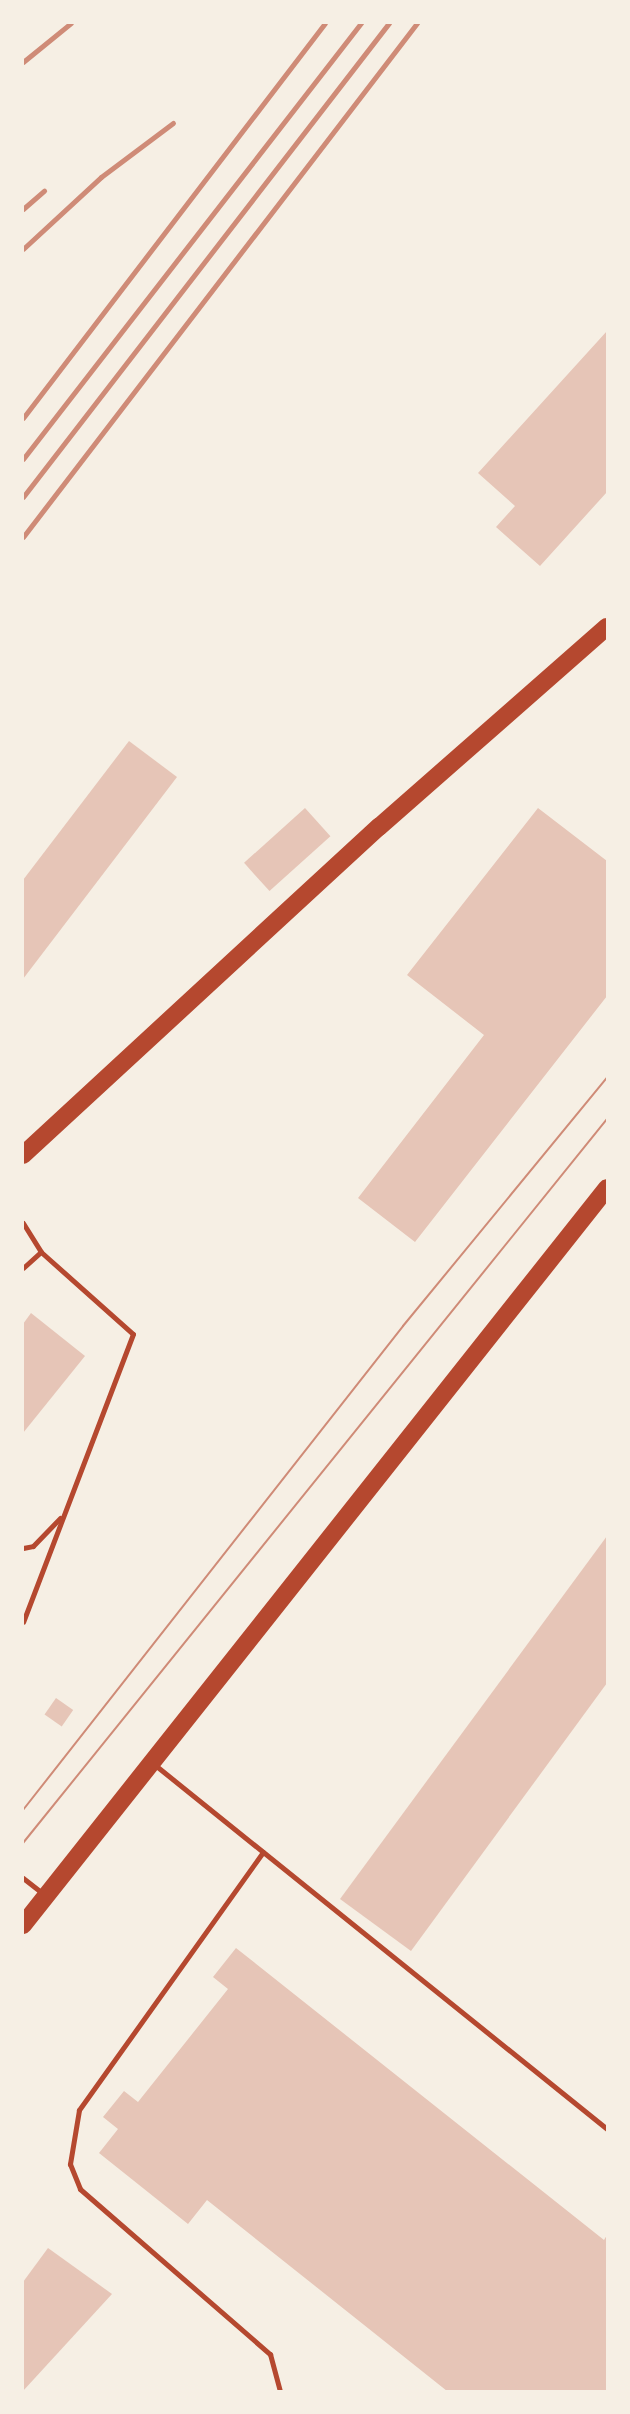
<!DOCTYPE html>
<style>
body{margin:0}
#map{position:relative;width:630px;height:2414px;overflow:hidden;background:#f6efe4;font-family:Georgia,serif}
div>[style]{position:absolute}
.building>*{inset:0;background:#e6c5b7;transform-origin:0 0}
.service>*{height:5px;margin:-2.5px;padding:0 2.5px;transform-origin:2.5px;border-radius:2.5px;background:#b5482f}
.primary>*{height:18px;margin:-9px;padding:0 9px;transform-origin:9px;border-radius:9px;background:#b5482f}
.tram>*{height:2px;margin:-1px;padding:0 1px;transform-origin:1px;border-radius:1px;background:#cf8b77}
.rail>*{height:5px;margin:-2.5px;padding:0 2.5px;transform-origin:2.5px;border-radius:2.5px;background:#cf8b77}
span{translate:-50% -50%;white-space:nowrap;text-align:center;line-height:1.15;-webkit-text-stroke:5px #f6efe4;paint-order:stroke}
.frame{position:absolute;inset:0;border:24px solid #f6efe4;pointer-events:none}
</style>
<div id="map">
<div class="building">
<div style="clip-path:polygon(607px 331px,607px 492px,540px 566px,496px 527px,515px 506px,478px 473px)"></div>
<div style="clip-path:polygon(129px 741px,177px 777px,23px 979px,23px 880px)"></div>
<div style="left:305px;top:808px;width:38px;height:82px;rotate:48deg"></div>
<div style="clip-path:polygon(538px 808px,607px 861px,607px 996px,415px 1242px,358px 1198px,484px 1035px,407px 975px)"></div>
<div style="clip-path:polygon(31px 1313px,85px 1356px,23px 1433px,23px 1324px)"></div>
<div style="clip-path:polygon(607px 1536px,607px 1683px,411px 1951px,340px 1899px)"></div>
<div style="left:56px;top:1698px;width:21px;height:20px;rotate:35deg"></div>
<div style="clip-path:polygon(236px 1948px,604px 2240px,607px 2235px,607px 2391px,447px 2391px,207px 2200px,188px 2224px,99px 2153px,118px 2129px,103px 2117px,124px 2091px,138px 2102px,228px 1989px,213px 1977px)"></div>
<div style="clip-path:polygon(48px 2248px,112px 2294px,23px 2391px,23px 2282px)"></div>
</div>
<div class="service">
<div style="left:23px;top:1223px;width:34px;rotate:58deg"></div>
<div style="left:41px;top:1252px;width:123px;rotate:41.7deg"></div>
<div style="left:133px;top:1334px;width:308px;rotate:110.9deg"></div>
<div style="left:23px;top:1268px;width:24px;rotate:-42deg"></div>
<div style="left:23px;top:1548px;width:10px;rotate:-11deg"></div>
<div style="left:33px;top:1546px;width:39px;rotate:-46deg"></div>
<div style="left:155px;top:1765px;width:580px;rotate:38.84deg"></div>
<div style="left:263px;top:1852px;width:317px;rotate:125.5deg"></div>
<div style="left:79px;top:2110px;width:55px;rotate:99.5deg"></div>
<div style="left:70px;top:2164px;width:27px;rotate:68deg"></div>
<div style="left:80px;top:2189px;width:252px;rotate:41deg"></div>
<div style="left:270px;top:2354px;width:38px;rotate:75deg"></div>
<div style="left:23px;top:1878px;width:24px;rotate:38deg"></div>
</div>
<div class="primary">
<div style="left:23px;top:1155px;width:484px;rotate:-42.7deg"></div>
<div style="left:379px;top:827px;width:303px;rotate:-41.3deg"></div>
<div style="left:23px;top:1925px;width:940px;rotate:-51.61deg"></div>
</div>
<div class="tram">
<div style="left:23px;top:1810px;width:615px;rotate:-51.86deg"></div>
<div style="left:403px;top:1326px;width:321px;rotate:-50.6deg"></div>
<div style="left:23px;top:1843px;width:930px;rotate:-51.11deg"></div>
</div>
<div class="rail">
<div style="left:23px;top:62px;width:62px;rotate:-39.1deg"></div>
<div style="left:23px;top:209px;width:28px;rotate:-41deg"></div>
<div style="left:23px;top:249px;width:106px;rotate:-42.7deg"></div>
<div style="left:101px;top:177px;width:90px;rotate:-36.9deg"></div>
<div style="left:23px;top:418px;width:497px;rotate:-52.6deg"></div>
<div style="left:23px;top:459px;width:552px;rotate:-52.22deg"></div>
<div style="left:23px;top:497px;width:599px;rotate:-52.33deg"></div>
<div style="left:23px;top:537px;width:648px;rotate:-52.53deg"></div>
</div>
<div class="frame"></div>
</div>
